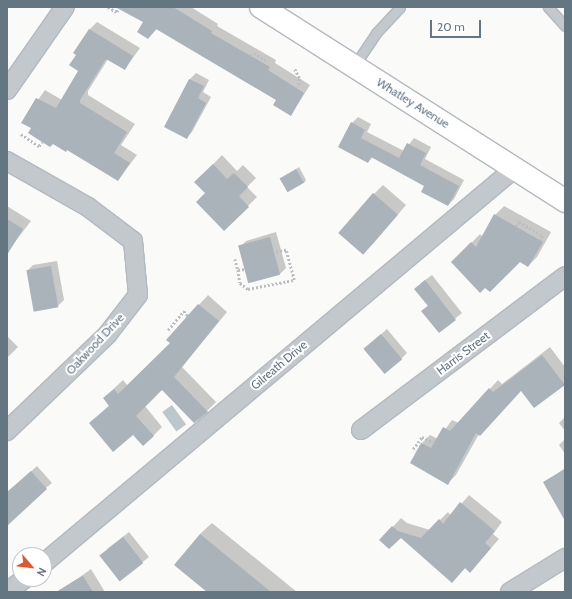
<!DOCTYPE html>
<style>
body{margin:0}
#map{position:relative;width:572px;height:599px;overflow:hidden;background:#fafaf8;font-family:Cabin,sans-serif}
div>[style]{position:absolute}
.water>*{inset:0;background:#bbc7cb;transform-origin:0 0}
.shadow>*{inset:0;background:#0003}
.building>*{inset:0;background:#aab3b9;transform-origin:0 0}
.path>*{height:2.5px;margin-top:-1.25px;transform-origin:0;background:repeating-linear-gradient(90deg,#bbbfc2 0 2px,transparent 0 4px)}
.roads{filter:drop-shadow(1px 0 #b3babf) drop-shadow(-1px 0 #b3babf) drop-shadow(0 1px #b3babf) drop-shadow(0 -1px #b3babf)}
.lane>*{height:9px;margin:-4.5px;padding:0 4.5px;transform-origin:4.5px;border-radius:4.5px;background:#c3c8cc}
.street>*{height:18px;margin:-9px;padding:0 9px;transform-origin:9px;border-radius:9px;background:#c3c8cc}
.secondary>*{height:22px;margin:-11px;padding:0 11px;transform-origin:11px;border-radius:11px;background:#fff}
span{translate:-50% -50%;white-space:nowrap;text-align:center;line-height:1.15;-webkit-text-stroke:4px #fff;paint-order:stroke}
.street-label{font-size:12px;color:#657683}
.frame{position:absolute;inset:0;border:8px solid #657683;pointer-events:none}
.north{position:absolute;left:12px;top:547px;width:40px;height:40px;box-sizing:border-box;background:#fff;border:1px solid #c1c8cd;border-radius:50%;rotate:118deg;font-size:11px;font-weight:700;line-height:16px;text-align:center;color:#657683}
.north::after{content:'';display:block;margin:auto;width:14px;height:18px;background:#e4572e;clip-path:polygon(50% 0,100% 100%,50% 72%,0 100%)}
.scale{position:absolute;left:430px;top:20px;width:51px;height:18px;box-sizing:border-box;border:2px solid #657683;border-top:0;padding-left:5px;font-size:12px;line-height:14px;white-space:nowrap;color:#657683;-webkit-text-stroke:3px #fff;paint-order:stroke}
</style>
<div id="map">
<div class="water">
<div style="left:172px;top:405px;width:24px;height:12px;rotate:54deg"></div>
</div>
<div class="shadow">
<div style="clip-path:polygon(118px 7px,191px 7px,218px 24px,217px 26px,276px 60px,275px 63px,310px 85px,291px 115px,277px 100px,157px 29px,148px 38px,145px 21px)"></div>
<div style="clip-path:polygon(97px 22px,140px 48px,125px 69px,108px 59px,88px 91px,88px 95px,135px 124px,121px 145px,137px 155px,118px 180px,22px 122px,45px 90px,62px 100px,80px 70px,77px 54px,89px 30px)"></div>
<div style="clip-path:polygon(196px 73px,209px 80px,203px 92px,211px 97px,192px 132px,186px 138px,165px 126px,190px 79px)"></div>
<div style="clip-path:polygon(358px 117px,371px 124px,367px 132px,404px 151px,414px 138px,431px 147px,425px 159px,464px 180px,454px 199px,448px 205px,425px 186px,373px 157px,368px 162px,352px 123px)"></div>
<div style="clip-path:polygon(222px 155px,237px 171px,243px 165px,256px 178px,247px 187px,257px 197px,224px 230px,207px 193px,196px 182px)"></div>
<div style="clip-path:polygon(299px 167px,306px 180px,304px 183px,281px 179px)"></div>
<div style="clip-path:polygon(383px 185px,406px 205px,372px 245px,374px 194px)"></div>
<div style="clip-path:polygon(7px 206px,31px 221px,11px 247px,7px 245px)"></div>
<div style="clip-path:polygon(504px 206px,551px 232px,537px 257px,528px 266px,520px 261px,453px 262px,480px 234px,483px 237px,495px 215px)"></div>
<div style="clip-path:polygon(276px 232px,286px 268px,280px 274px,240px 247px,246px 241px)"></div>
<div style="clip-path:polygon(57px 261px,64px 300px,58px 306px,27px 271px,33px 265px)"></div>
<div style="clip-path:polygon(432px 275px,462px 313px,439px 332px,423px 311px,428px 305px,421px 283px)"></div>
<div style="clip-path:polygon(208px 295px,227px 312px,182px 367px,216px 402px,207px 411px,162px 389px,145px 406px,162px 427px,153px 436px,90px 423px,110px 405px,104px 398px,123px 380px,128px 386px,171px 343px,167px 340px)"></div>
<div style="clip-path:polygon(387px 329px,407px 353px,401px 359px,365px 349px)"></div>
<div style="clip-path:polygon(7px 336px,18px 347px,7px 358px)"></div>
<div style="clip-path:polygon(550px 347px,565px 367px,565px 383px,521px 390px,479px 434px,456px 475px,448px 483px,411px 463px,422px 443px,430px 435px,438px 439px,452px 420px,459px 423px,498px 380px,502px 384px)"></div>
<div style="clip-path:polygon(564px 418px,565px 418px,565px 431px,559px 423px)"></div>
<div style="clip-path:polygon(565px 439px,565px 454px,559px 445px)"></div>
<div style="clip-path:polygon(37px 466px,52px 483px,7px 520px,7px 493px)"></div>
<div style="clip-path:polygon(565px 468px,565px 519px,544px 483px)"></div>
<div style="clip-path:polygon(469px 495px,502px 522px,493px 534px,499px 539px,470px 572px,466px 567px,452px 582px,401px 536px,381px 540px,401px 518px,407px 523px,430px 530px,448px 512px,451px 516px)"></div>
<div style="clip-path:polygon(212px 523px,297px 592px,209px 592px,200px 534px)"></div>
<div style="clip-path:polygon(129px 532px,149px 557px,120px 580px,107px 549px)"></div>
<div style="clip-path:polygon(91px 569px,105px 592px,69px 592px,66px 587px)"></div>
</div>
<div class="building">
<div style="clip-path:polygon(115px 7px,173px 7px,212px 31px,211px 33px,270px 67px,268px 70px,304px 93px,291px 116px,273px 105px,276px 100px,156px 29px,148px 39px,137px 32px,143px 22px)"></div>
<div style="clip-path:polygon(89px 29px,133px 56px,125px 70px,106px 59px,80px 100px,80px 103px,127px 132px,114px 153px,130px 163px,118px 181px,67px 150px,66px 152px,53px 144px,50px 147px,28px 133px,31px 128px,21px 123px,36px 98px,56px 108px,78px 71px,69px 65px,76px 55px,73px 53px)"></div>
<div style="clip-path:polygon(189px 79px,204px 86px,198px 98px,206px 103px,187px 139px,164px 127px)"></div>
<div style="clip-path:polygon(351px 122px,365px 130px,361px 138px,399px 158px,407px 143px,426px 153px,420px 165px,459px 186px,448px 206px,421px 192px,424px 186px,371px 157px,368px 163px,338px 147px)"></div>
<div style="clip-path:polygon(213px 164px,227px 179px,234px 173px,248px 187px,239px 196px,249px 207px,224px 231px,196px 202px,205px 193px,194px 182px)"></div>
<div style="left:296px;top:169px;width:16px;height:19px;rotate:60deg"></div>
<div style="left:373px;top:193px;width:33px;height:53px;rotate:41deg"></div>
<div style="clip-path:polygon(494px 214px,543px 242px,528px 267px,520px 262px,490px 292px,485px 288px,480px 293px,451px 262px,471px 242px,476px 247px)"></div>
<div style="clip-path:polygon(7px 219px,23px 229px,7px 255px)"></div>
<div style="left:270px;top:237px;width:39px;height:33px;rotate:75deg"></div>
<div style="left:51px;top:266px;width:42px;height:25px;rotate:80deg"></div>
<div style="clip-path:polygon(425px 280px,456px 320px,439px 333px,421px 311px,428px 306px,414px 289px)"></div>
<div style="clip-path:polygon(198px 304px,219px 321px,174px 377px,208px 412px,194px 423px,162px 390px,136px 416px,154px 436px,143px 446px,133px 435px,113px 452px,89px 423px,109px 406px,103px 398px,114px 389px,118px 394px,170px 343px,166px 340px)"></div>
<div style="left:381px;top:334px;width:33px;height:23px;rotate:50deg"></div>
<div style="clip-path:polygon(542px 355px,565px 385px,534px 408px,521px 391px,480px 436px,476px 433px,448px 485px,410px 463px,421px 443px,431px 448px,443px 427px,450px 431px,489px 388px,493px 392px)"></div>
<div style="clip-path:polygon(565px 469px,565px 521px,543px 482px)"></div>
<div style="clip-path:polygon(31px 471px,47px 489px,7px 526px,7px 492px)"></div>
<div style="clip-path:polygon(460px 502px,495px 531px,485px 543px,491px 548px,470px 573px,465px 568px,452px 583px,401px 538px,389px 549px,379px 540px,392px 526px,398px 531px,421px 538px,439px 519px,443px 524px)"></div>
<div style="clip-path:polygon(200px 534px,271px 592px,207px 592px,174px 565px)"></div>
<div style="left:123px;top:537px;width:33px;height:30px;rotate:52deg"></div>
<div style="clip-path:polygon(83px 576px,93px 592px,56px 592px,77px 579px)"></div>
</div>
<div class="path">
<div style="left:108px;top:7px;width:10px;rotate:29deg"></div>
<div style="left:117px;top:12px;width:4px;rotate:-76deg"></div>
<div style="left:250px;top:55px;width:4px;rotate:-27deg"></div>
<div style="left:254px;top:53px;width:15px;rotate:32deg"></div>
<div style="left:295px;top:69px;width:11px;rotate:63deg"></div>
<div style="left:300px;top:79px;width:6px;rotate:99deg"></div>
<div style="left:21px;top:134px;width:22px;rotate:34deg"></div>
<div style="left:39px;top:146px;width:5px;rotate:-53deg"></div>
<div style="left:516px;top:226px;width:5px;rotate:-53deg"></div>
<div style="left:519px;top:222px;width:28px;rotate:30deg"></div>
<div style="left:543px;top:236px;width:5px;rotate:127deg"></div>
<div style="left:235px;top:259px;width:11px;rotate:75deg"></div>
<div style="left:238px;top:270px;width:7px;rotate:-8deg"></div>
<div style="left:238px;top:270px;width:13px;rotate:81deg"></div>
<div style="left:240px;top:283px;width:10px;rotate:37deg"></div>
<div style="left:248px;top:289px;width:47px;rotate:-11.1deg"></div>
<div style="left:294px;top:280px;width:31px;rotate:-105deg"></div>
<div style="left:286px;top:250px;width:12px;rotate:166deg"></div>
<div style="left:168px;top:330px;width:25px;rotate:-50deg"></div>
<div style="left:184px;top:311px;width:6px;rotate:51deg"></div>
<div style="left:413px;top:449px;width:15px;rotate:-53deg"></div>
<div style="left:422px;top:437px;width:14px;rotate:25deg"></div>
</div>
<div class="roads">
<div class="lane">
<div style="left:548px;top:7px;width:25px;rotate:48deg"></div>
<div style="left:354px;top:66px;width:40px;rotate:-56deg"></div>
<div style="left:376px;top:33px;width:35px;rotate:-47deg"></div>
</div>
<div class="street">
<div style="left:7px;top:90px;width:101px;rotate:-55.1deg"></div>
<div style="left:7px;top:161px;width:93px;rotate:29.6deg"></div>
<div style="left:88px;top:207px;width:56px;rotate:37.1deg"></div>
<div style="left:133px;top:241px;width:54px;rotate:84.7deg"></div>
<div style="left:138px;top:295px;width:51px;rotate:127.8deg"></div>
<div style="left:107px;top:335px;width:139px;rotate:136.2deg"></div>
<div style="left:361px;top:430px;width:256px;rotate:-37deg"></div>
<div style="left:44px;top:563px;width:615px;rotate:-39.98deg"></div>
<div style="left:7px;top:592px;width:21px;rotate:-37deg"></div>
<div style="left:510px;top:592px;width:65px;rotate:-31.7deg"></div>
</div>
<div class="secondary">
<div style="left:261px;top:7px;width:361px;rotate:32.5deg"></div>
</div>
</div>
<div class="street-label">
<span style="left:413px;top:103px;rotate:32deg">Whatley Avenue</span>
<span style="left:95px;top:344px;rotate:-47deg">Oakwood Drive</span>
<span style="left:463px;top:353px;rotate:-37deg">Harris Street</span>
<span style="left:279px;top:365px;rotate:-40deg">Gilreath Drive</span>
</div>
<div class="frame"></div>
<div class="north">N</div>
<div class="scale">20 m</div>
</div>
